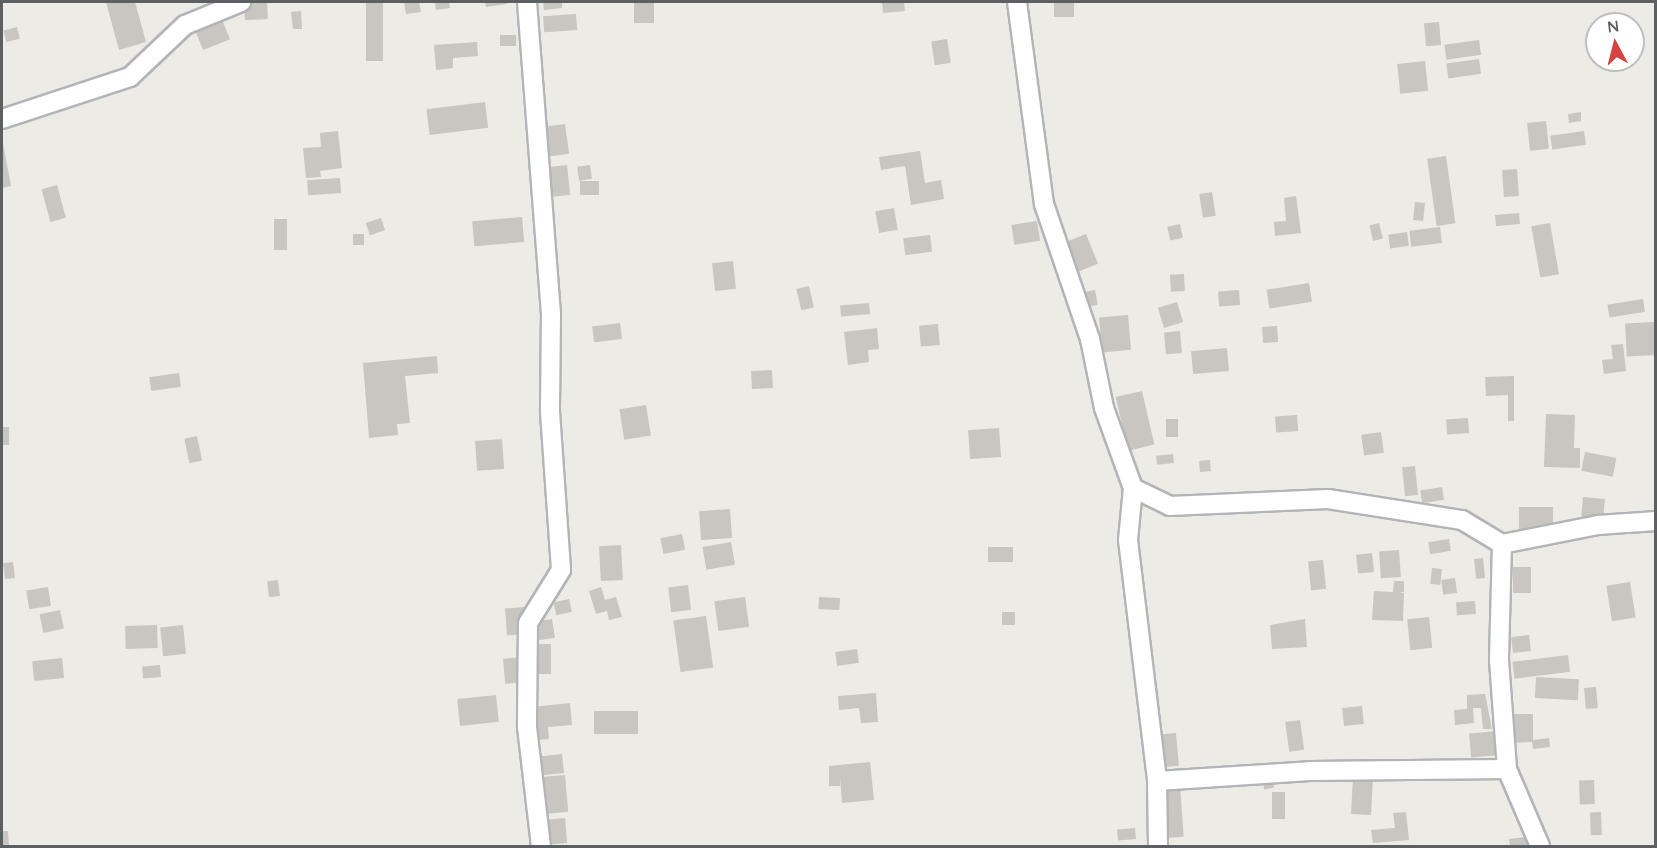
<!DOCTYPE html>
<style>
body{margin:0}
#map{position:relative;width:1657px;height:848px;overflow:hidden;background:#edebe5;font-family:Quicksand,sans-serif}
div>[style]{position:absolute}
.building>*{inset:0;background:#c9c5c1;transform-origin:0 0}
.roads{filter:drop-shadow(2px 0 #b2b5b8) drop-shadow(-2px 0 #b2b5b8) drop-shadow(0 2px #b2b5b8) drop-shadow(0 -2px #b2b5b8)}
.street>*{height:18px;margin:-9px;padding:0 9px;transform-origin:9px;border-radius:9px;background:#fff}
span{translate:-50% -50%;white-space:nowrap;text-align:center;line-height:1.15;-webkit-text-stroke:4.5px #fff;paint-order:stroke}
.frame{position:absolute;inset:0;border:3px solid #5d6063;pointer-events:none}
.north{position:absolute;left:1585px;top:12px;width:60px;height:60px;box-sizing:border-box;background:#fff;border:2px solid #bebfc1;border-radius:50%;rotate:353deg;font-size:16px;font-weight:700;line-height:24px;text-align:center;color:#5d6063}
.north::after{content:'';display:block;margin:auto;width:21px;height:27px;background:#d54343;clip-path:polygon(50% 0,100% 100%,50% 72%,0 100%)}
</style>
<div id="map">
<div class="building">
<div style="clip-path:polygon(106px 2px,135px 2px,146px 42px,119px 50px)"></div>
<div style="left:267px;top:2px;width:17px;height:23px;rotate:87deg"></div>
<div style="left:366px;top:2px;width:17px;height:59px"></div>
<div style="clip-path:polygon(404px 2px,419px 2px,421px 12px,406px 14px)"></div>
<div style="clip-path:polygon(435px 2px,449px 2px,450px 8px,436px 10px)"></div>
<div style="clip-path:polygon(485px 2px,507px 2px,507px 4px,486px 7px)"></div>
<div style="clip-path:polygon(543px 2px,562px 2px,562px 8px,544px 10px)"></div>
<div style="left:634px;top:2px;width:20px;height:21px"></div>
<div style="clip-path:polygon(882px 2px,904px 2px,905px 11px,883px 13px)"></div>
<div style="left:1054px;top:2px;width:20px;height:15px"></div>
<div style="clip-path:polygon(301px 11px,302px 29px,293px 29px,291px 12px)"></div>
<div style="left:576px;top:14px;width:16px;height:33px;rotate:86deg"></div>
<div style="left:221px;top:17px;width:24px;height:29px;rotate:68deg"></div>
<div style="left:1439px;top:22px;width:23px;height:15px;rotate:85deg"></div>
<div style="left:17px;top:27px;width:12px;height:14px;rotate:76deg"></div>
<div style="left:500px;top:35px;width:16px;height:11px"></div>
<div style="left:947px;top:39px;width:24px;height:16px;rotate:81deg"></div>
<div style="left:1479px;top:40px;width:15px;height:35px;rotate:82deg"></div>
<div style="clip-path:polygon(477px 42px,478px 56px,453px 58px,453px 68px,436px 70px,434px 45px)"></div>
<div style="left:1479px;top:59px;width:15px;height:33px;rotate:82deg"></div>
<div style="left:1425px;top:61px;width:30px;height:28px;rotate:84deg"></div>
<div style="left:485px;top:102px;width:26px;height:59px;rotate:83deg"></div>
<div style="clip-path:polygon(1581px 112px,1581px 121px,1569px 123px,1568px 114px)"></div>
<div style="left:1546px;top:121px;width:28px;height:19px;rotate:84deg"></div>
<div style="left:565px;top:124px;width:30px;height:24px;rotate:82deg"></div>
<div style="clip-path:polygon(338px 131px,342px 168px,320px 171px,321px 177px,306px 178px,303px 148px,321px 147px,320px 133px)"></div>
<div style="left:1584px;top:131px;width:14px;height:34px;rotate:82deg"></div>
<div style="clip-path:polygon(2px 138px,11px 186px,2px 188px)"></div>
<div style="clip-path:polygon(920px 151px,925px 183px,941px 180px,944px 199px,911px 205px,905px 166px,881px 170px,879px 157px)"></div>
<div style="left:1446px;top:156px;width:68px;height:19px;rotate:82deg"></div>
<div style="left:567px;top:165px;width:30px;height:18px;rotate:84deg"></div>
<div style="left:590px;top:165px;width:14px;height:13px;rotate:82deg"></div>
<div style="left:1517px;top:169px;width:27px;height:15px;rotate:86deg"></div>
<div style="left:340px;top:178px;width:15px;height:33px;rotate:86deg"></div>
<div style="left:599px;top:181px;width:14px;height:19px;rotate:90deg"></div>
<div style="left:57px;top:185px;width:34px;height:16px;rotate:75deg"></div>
<div style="left:1212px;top:192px;width:24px;height:13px;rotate:81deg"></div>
<div style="clip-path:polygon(1296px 196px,1301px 233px,1275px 236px,1274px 222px,1286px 221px,1284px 198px)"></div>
<div style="left:1415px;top:202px;width:10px;height:18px;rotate:6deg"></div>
<div style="left:894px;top:208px;width:22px;height:19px;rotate:80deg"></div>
<div style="left:1519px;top:213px;width:11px;height:24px;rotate:85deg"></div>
<div style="left:522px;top:217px;width:25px;height:50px;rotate:85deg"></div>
<div style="left:381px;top:218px;width:13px;height:16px;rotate:72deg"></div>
<div style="left:287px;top:219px;width:31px;height:13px;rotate:90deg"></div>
<div style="left:1037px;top:221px;width:20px;height:26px;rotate:81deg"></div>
<div style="left:1379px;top:223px;width:16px;height:10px;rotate:76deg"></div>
<div style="left:1550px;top:223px;width:52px;height:19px;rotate:80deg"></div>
<div style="left:1180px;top:224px;width:14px;height:13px;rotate:78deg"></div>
<div style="left:1440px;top:227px;width:16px;height:31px;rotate:83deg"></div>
<div style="left:1407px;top:232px;width:14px;height:19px;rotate:82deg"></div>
<div style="left:353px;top:234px;width:11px;height:11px"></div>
<div style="left:1086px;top:234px;width:32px;height:23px;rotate:68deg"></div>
<div style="left:930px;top:235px;width:17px;height:27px;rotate:83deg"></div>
<div style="left:733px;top:261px;width:28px;height:21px;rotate:84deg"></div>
<div style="left:1184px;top:274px;width:17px;height:14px;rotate:87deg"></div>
<div style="left:1309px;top:283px;width:19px;height:43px;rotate:81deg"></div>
<div style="left:809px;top:286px;width:22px;height:13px;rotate:77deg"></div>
<div style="left:1095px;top:290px;width:15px;height:12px;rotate:79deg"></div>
<div style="left:1239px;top:290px;width:15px;height:21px;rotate:86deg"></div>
<div style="left:1643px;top:299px;width:13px;height:36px;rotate:81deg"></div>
<div style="left:1177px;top:302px;width:21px;height:20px;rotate:73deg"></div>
<div style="left:869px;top:303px;width:11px;height:29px;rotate:85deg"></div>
<div style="left:1128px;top:315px;width:35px;height:29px;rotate:85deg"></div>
<div style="left:1654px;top:322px;width:33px;height:29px;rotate:87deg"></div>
<div style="left:620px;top:323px;width:16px;height:28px;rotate:83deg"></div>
<div style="left:938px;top:324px;width:21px;height:19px;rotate:85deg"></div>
<div style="left:1277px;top:326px;width:16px;height:15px;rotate:86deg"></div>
<div style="clip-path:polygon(877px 328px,879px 349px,868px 350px,869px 362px,848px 365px,844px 332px)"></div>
<div style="left:1180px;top:331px;width:22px;height:16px;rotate:85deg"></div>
<div style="clip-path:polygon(1623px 344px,1626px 371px,1604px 374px,1602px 360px,1613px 359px,1611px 345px)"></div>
<div style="left:1227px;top:348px;width:23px;height:36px;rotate:85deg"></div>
<div style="clip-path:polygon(437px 356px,438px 373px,405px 376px,410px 423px,397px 424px,398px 435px,369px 438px,363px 363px)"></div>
<div style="left:772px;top:370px;width:18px;height:21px;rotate:87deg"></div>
<div style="left:179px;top:373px;width:14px;height:30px;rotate:82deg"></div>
<div style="clip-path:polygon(1514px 376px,1514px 421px,1508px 421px,1508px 395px,1486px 396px,1485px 377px)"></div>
<div style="left:1142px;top:391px;width:55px;height:27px;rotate:77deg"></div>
<div style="left:646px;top:405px;width:31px;height:27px;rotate:81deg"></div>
<div style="clip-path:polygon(1546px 414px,1575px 415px,1574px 448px,1580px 448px,1580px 468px,1544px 467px)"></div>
<div style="left:1297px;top:415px;width:16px;height:22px;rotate:86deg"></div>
<div style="left:1468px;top:418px;width:15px;height:22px;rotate:86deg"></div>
<div style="left:1166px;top:419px;width:12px;height:18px"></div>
<div style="left:2px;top:427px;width:7px;height:18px"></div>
<div style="left:999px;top:428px;width:29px;height:31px;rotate:86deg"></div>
<div style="left:1381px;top:432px;width:21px;height:20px;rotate:82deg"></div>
<div style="left:197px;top:436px;width:25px;height:13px;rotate:78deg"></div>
<div style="left:502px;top:439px;width:30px;height:27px;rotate:86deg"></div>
<div style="left:1585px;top:452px;width:32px;height:19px;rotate:11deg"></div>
<div style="left:1173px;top:454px;width:9px;height:17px;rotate:84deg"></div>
<div style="left:1210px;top:460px;width:11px;height:11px;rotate:85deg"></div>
<div style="left:1415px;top:466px;width:29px;height:13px;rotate:84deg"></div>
<div style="left:1442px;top:487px;width:13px;height:22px;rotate:81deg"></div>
<div style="left:1583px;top:497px;width:22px;height:35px;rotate:5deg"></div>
<div style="left:1519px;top:507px;width:34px;height:26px"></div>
<div style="left:730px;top:509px;width:29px;height:31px;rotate:86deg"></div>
<div style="left:682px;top:534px;width:16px;height:22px;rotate:79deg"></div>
<div style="left:1449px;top:539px;width:12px;height:21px;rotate:81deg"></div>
<div style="left:731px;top:542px;width:23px;height:29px;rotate:80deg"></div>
<div style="left:621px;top:545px;width:35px;height:22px;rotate:87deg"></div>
<div style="left:988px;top:547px;width:25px;height:15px"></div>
<div style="left:1399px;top:550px;width:27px;height:20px;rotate:86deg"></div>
<div style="left:1372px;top:553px;width:19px;height:16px;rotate:84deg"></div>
<div style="left:1483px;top:558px;width:20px;height:9px;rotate:84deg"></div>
<div style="left:1323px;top:560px;width:29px;height:15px;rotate:84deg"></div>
<div style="left:13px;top:562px;width:16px;height:10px;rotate:83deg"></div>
<div style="left:1513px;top:567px;width:18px;height:26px"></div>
<div style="left:1432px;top:568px;width:10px;height:16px;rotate:6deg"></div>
<div style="left:1455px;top:578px;width:15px;height:14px;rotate:82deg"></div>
<div style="left:278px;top:580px;width:16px;height:11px;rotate:83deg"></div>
<div style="clip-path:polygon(1394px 581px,1404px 581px,1404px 592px,1398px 592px,1404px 593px,1403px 621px,1372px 620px,1374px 591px,1393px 592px)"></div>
<div style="left:1630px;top:582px;width:36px;height:24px;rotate:81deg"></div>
<div style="left:688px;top:585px;width:25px;height:20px;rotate:83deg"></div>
<div style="left:48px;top:587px;width:19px;height:22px;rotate:81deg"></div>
<div style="clip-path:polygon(601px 587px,605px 600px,616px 597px,622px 617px,609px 620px,607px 611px,596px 614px,589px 591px)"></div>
<div style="left:745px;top:597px;width:30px;height:31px;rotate:82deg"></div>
<div style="left:819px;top:597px;width:21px;height:12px;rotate:3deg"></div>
<div style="left:569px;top:599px;width:13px;height:16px;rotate:77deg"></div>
<div style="left:1475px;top:601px;width:13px;height:19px;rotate:86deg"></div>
<div style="left:525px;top:607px;width:27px;height:20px;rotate:86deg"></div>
<div style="left:60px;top:610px;width:19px;height:21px;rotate:78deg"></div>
<div style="left:1002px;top:612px;width:13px;height:13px"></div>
<div style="left:706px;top:616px;width:52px;height:33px;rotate:82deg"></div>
<div style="left:1429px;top:617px;width:31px;height:22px;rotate:84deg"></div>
<div style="left:552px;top:619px;width:19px;height:18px;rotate:81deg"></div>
<div style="clip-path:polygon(1305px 619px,1307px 647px,1272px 649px,1270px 625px)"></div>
<div style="left:157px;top:625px;width:23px;height:32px;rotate:88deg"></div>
<div style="left:183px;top:625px;width:29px;height:23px;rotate:84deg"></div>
<div style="left:1529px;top:635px;width:16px;height:18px;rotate:83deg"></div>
<div style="left:536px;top:644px;width:15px;height:30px"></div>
<div style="left:857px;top:649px;width:14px;height:22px;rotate:82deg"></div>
<div style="left:1568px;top:655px;width:17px;height:56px;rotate:83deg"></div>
<div style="left:523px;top:657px;width:25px;height:20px;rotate:85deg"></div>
<div style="left:62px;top:658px;width:20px;height:30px;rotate:84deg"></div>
<div style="left:160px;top:665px;width:12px;height:18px;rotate:85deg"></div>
<div style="left:1536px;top:677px;width:43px;height:21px;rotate:3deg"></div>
<div style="left:1596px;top:687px;width:21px;height:12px;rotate:85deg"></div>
<div style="clip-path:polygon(876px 693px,878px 722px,861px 723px,859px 708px,839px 710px,838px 696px)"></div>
<div style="clip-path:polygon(1485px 694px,1492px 729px,1483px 729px,1481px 708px,1473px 708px,1474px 723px,1455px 725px,1454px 710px,1467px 709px,1467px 695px)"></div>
<div style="left:496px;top:695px;width:27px;height:39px;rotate:84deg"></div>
<div style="clip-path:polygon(570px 703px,572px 725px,548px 727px,549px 739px,536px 740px,533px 707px)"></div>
<div style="left:1362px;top:706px;width:18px;height:20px;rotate:84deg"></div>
<div style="left:594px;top:711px;width:44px;height:23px"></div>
<div style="clip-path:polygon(1510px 714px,1533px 714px,1533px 740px,1549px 738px,1550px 747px,1533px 749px,1532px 742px,1510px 743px)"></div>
<div style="left:1300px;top:720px;width:30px;height:15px;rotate:82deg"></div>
<div style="left:1498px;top:731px;width:24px;height:29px;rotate:85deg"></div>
<div style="left:1176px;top:733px;width:33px;height:17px;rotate:85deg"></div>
<div style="left:562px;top:754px;width:19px;height:28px;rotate:84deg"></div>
<div style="clip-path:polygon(870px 762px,874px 800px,842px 803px,840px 778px,840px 786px,829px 786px,829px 766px)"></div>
<div style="left:565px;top:775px;width:37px;height:29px;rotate:85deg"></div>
<div style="left:1272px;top:775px;width:13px;height:10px;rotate:81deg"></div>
<div style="left:1353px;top:777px;width:20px;height:37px;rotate:3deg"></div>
<div style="left:1594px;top:780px;width:24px;height:15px;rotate:88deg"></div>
<div style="left:1180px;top:785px;width:52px;height:17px;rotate:86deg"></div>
<div style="left:1285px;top:792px;width:27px;height:13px;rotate:90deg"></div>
<div style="clip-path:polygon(1406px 812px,1409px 840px,1373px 843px,1371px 830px,1395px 828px,1393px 813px)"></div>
<div style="left:1601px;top:812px;width:23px;height:11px;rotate:88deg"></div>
<div style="left:565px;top:818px;width:25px;height:25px;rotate:85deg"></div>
<div style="left:1135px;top:828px;width:11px;height:18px;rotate:85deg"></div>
<div style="clip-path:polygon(2px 831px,8px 831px,9px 846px,2px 846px)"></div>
<div style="clip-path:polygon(1526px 837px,1527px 846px,1510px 846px,1509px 839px)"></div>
</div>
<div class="roads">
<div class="street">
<div style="left:527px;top:2px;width:312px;rotate:85.6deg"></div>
<div style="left:551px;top:313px;width:99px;rotate:90.6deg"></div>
<div style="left:550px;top:412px;width:158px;rotate:86deg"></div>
<div style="left:561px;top:570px;width:62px;rotate:121.9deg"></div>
<div style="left:528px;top:623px;width:104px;rotate:90.6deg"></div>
<div style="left:527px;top:727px;width:120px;rotate:83.3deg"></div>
<div style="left:1017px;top:2px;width:204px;rotate:82.4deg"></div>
<div style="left:1044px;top:204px;width:143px;rotate:71.2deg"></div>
<div style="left:1090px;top:339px;width:70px;rotate:78.5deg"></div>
<div style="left:1104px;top:408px;width:85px;rotate:70.1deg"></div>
<div style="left:1133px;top:488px;width:41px;rotate:25.9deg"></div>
<div style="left:1170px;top:506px;width:158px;rotate:-2.5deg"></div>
<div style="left:1328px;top:499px;width:136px;rotate:8.9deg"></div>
<div style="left:1462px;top:520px;width:47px;rotate:31deg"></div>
<div style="left:1502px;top:544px;width:98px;rotate:-11.2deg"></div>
<div style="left:1598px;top:525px;width:58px;rotate:-3.9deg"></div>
<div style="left:2px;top:119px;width:135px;rotate:-18.2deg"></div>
<div style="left:130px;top:77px;width:76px;rotate:-43.4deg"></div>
<div style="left:185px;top:25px;width:61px;rotate:-22.3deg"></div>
<div style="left:1133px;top:488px;width:52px;rotate:95.5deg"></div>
<div style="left:1128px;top:540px;width:243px;rotate:83.1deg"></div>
<div style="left:1157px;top:781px;width:65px;rotate:89.1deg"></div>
<div style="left:1502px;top:544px;width:116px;rotate:91.5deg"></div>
<div style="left:1499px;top:660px;width:109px;rotate:85.8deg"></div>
<div style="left:1507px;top:769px;width:84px;rotate:66.8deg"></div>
<div style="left:1157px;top:781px;width:153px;rotate:-3.7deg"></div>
<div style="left:1310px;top:771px;width:197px;rotate:-0.6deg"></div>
</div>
</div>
<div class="frame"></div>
<div class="north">N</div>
</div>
